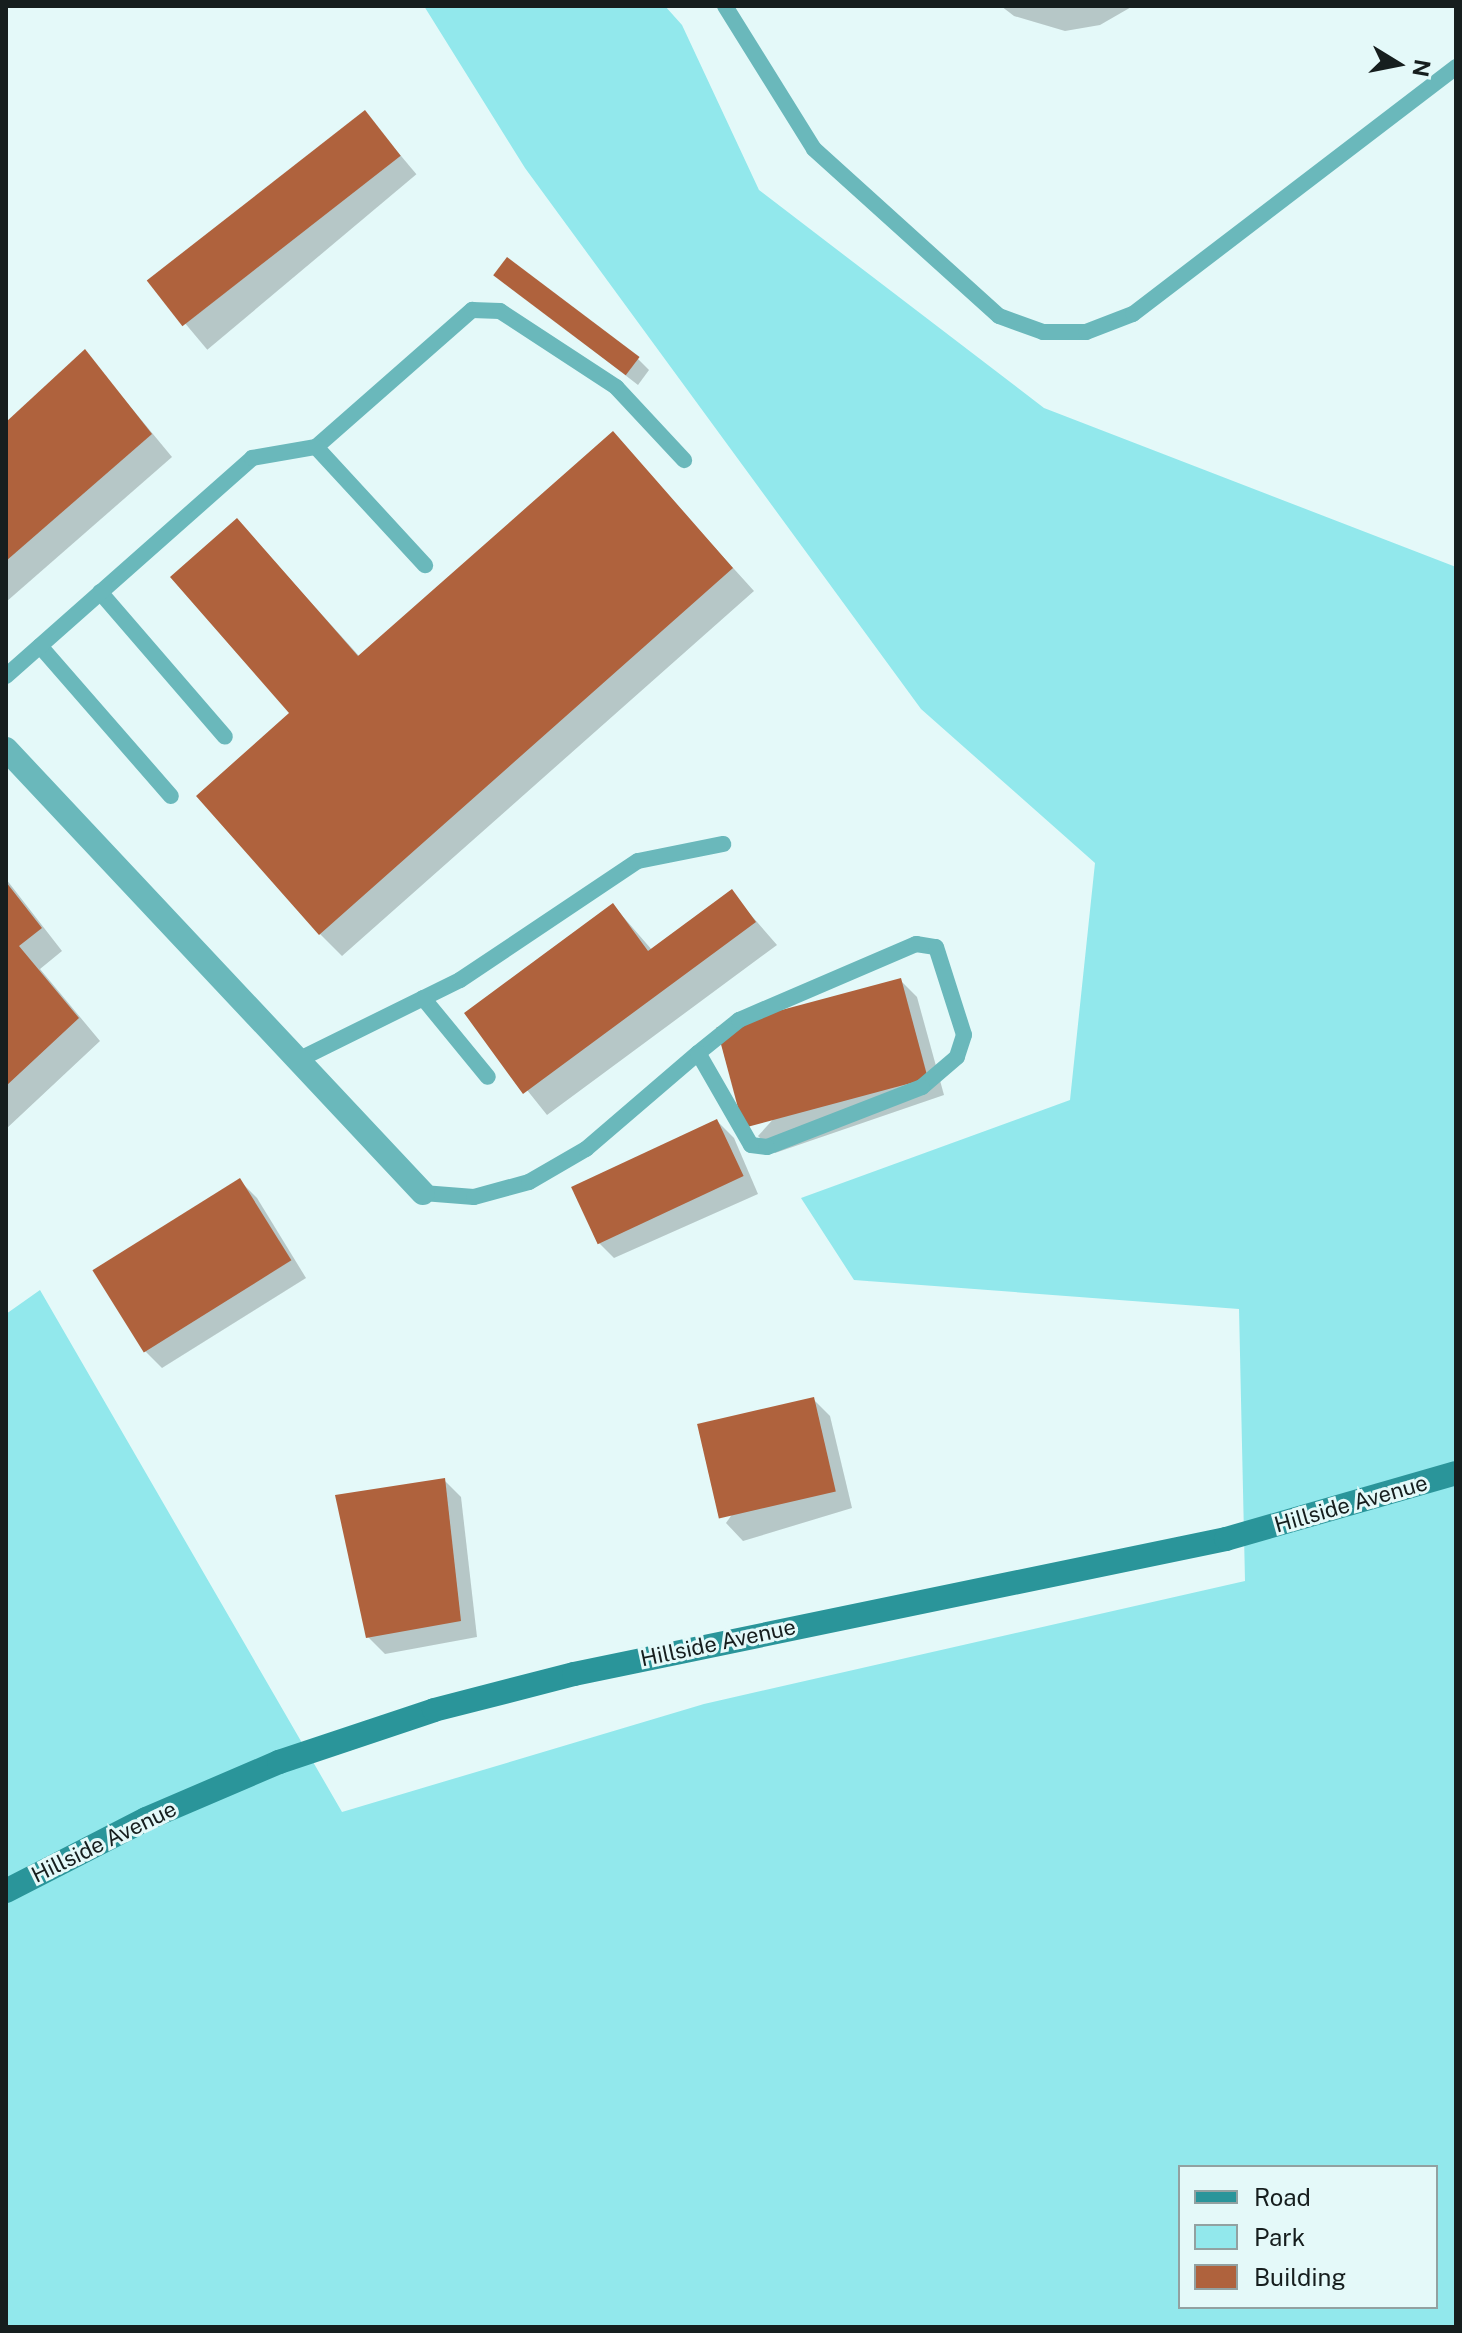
<!DOCTYPE html>
<style>
body{margin:0}
#map{position:relative;width:1462px;height:2333px;overflow:hidden;background:#e4f9f9;font-family:"Public Sans",sans-serif}
div>[style]{position:absolute}
.green>*{inset:0;background:#92e8ec}
.shadow>*{inset:0;background:#0003;transform-origin:0 0}
.building>*{inset:0;background:#af623d;transform-origin:0 0}
.lane>*{height:16px;margin:-8px;padding:0 8px;transform-origin:8px;border-radius:8px;background:#6ab8bb}
.street>*{height:24px;margin:-12px;padding:0 12px;transform-origin:12px;border-radius:12px;background:#6ab8bb}
.secondary>*{height:24px;margin:-12px;padding:0 12px;transform-origin:12px;border-radius:12px;background:#2a959a}
span{translate:-50% -50%;white-space:nowrap;text-align:center;line-height:1.15;-webkit-text-stroke:6px #e4f9f9;paint-order:stroke}
.street-label{font-size:22px;color:#161e1e}
.frame{position:absolute;inset:0;border:8px solid #161e1e;pointer-events:none}
.legend{position:absolute;left:1178px;top:2165px;width:260px;height:144px;box-sizing:border-box;background:#e4f9f9;border:2px solid #92a1a1;margin:0;padding:10px 14px;list-style:none;font-size:24px;color:#161e1e}
.legend li{display:flex;align-items:center;gap:16px;height:40px}
.legend b{width:40px;border:2px solid #92a1a1}
.north{position:absolute;left:1358px;top:24px;width:80px;height:80px;-webkit-text-stroke:6px #e4f9f9;paint-order:stroke;rotate:100deg;font-size:22px;font-weight:700;line-height:32px;text-align:center;color:#161e1e}
.north::after{content:'';display:block;margin:auto;width:28px;height:36px;background:#161e1e;clip-path:polygon(50% 0,100% 100%,50% 72%,0 100%)}
</style>
<div id="map">
<div class="green">
<div style="clip-path:polygon(evenodd,424px 6px,665px 6px,682px 25px,759px 190px,1044px 408px,1456px 567px,1456px 2327px,6px 2327px,6px 1314px,40px 1290px,342px 1812px,704px 1704px,1245px 1581px,1239px 1309px,854px 1280px,801px 1198px,1070px 1100px,1095px 863px,921px 709px,525px 168px,424px 6px,1180px 2167px,1436px 2167px,1436px 2307px,1180px 2307px,1180px 2167px)"></div>
</div>
<div class="shadow">
<div style="clip-path:polygon(1001px 6px,1133px 6px,1100px 25px,1065px 31px,1014px 16px)"></div>
<div style="left:365px;top:113px;width:80px;height:273px;rotate:50deg"></div>
<div style="clip-path:polygon(496px 275px,638px 359px,649px 370px,638px 385px)"></div>
<div style="clip-path:polygon(85px 352px,172px 457px,6px 602px,6px 424px)"></div>
<div style="clip-path:polygon(612px 434px,754px 591px,342px 956px,320px 934px,292px 714px,237px 520px,360px 657px)"></div>
<div style="clip-path:polygon(6px 879px,62px 951px,40px 969px,100px 1041px,6px 1129px)"></div>
<div style="clip-path:polygon(731px 892px,777px 945px,547px 1115px,466px 1014px,613px 905px,652px 950px)"></div>
<div style="clip-path:polygon(900px 980px,917px 997px,944px 1095px,775px 1153px,758px 1136px)"></div>
<div style="clip-path:polygon(717px 1121px,734px 1138px,758px 1194px,614px 1258px,597px 1241px)"></div>
<div style="clip-path:polygon(240px 1181px,257px 1198px,306px 1278px,162px 1368px,145px 1351px)"></div>
<div style="clip-path:polygon(813px 1399px,830px 1416px,852px 1508px,743px 1541px,726px 1523px)"></div>
<div style="clip-path:polygon(444px 1480px,461px 1497px,477px 1637px,385px 1654px,368px 1637px)"></div>
</div>
<div class="building">
<div style="left:365px;top:110px;width:58px;height:277px;rotate:52deg"></div>
<div style="left:507px;top:257px;width:166px;height:23px;rotate:37deg"></div>
<div style="clip-path:polygon(85px 349px,152px 434px,6px 561px,6px 422px)"></div>
<div style="clip-path:polygon(613px 431px,733px 568px,319px 935px,196px 796px,289px 713px,170px 577px,237px 518px,358px 656px)"></div>
<div style="clip-path:polygon(6px 882px,42px 928px,19px 946px,79px 1018px,6px 1086px)"></div>
<div style="clip-path:polygon(732px 889px,756px 922px,523px 1094px,464px 1013px,613px 903px,648px 951px)"></div>
<div style="left:901px;top:978px;width:104px;height:191px;rotate:75deg"></div>
<div style="left:717px;top:1119px;width:63px;height:161px;rotate:65deg"></div>
<div style="left:240px;top:1178px;width:97px;height:174px;rotate:58deg"></div>
<div style="left:814px;top:1397px;width:97px;height:120px;rotate:77deg"></div>
<div style="clip-path:polygon(445px 1478px,461px 1621px,366px 1638px,335px 1495px)"></div>
</div>
<div class="lane">
<div style="left:725px;top:6px;width:168px;rotate:58.1deg"></div>
<div style="left:814px;top:149px;width:249px;rotate:42.1deg"></div>
<div style="left:999px;top:316px;width:47px;rotate:20deg"></div>
<div style="left:1043px;top:332px;width:43px"></div>
<div style="left:1086px;top:332px;width:50px;rotate:-21deg"></div>
<div style="left:1133px;top:314px;width:407px;rotate:-37.4deg"></div>
<div style="left:316px;top:447px;width:208px;rotate:-41.3deg"></div>
<div style="left:472px;top:310px;width:28px;rotate:2deg"></div>
<div style="left:500px;top:311px;width:139px;rotate:33.2deg"></div>
<div style="left:616px;top:387px;width:100px;rotate:47deg"></div>
<div style="left:100px;top:592px;width:191px;rotate:49.2deg"></div>
<div style="left:40px;top:646px;width:199px;rotate:48.9deg"></div>
<div style="left:6px;top:676px;width:329px;rotate:-41.5deg"></div>
<div style="left:252px;top:458px;width:65px;rotate:-9.8deg"></div>
<div style="left:316px;top:447px;width:161px;rotate:47.3deg"></div>
<div style="left:423px;top:998px;width:102px;rotate:50.6deg"></div>
<div style="left:298px;top:1060px;width:181px;rotate:-26.3deg"></div>
<div style="left:460px;top:980px;width:214px;rotate:-33.8deg"></div>
<div style="left:638px;top:861px;width:87px;rotate:-11.3deg"></div>
<div style="left:423px;top:1193px;width:51px;rotate:4.5deg"></div>
<div style="left:474px;top:1197px;width:57px;rotate:-15.3deg"></div>
<div style="left:529px;top:1182px;width:66px;rotate:-30.1deg"></div>
<div style="left:586px;top:1149px;width:148px;rotate:-40.6deg"></div>
<div style="left:698px;top:1053px;width:53px;rotate:-38.8deg"></div>
<div style="left:739px;top:1020px;width:193px;rotate:-23.2deg"></div>
<div style="left:916px;top:944px;width:20px;rotate:9deg"></div>
<div style="left:936px;top:947px;width:92px;rotate:72.3deg"></div>
<div style="left:964px;top:1035px;width:23px;rotate:108deg"></div>
<div style="left:957px;top:1057px;width:46px;rotate:139.4deg"></div>
<div style="left:922px;top:1087px;width:166px;rotate:158.8deg"></div>
<div style="left:767px;top:1147px;width:16px;rotate:-173deg"></div>
<div style="left:751px;top:1145px;width:106px;rotate:-119.9deg"></div>
</div>
<div class="street">
<div style="left:6px;top:749px;width:609px;rotate:46.8deg"></div>
</div>
<div class="secondary">
<div style="left:6px;top:1891px;width:157px;rotate:-27.2deg"></div>
<div style="left:146px;top:1819px;width:145px;rotate:-23.2deg"></div>
<div style="left:279px;top:1762px;width:163px;rotate:-18.5deg"></div>
<div style="left:434px;top:1710px;width:145px;rotate:-14.4deg"></div>
<div style="left:574px;top:1674px;width:666px;rotate:-11.7deg"></div>
<div style="left:1226px;top:1539px;width:239px;rotate:-16deg"></div>
</div>
<div class="street-label">
<span style="left:1351px;top:1504px;rotate:-16deg">Hillside Avenue</span>
<span style="left:718px;top:1643px;rotate:-12deg">Hillside Avenue</span>
<span style="left:104px;top:1842px;rotate:-26deg">Hillside Avenue</span>
</div>
<div class="frame"></div>
<ul class="legend">
<li><b style="height:10px;background:#2a959a"></b>Road</li>
<li><b style="height:22px;background:#92e8ec"></b>Park</li>
<li><b style="height:22px;background:#af623d"></b>Building</li>
</ul>
<div class="north">N</div>
</div>
